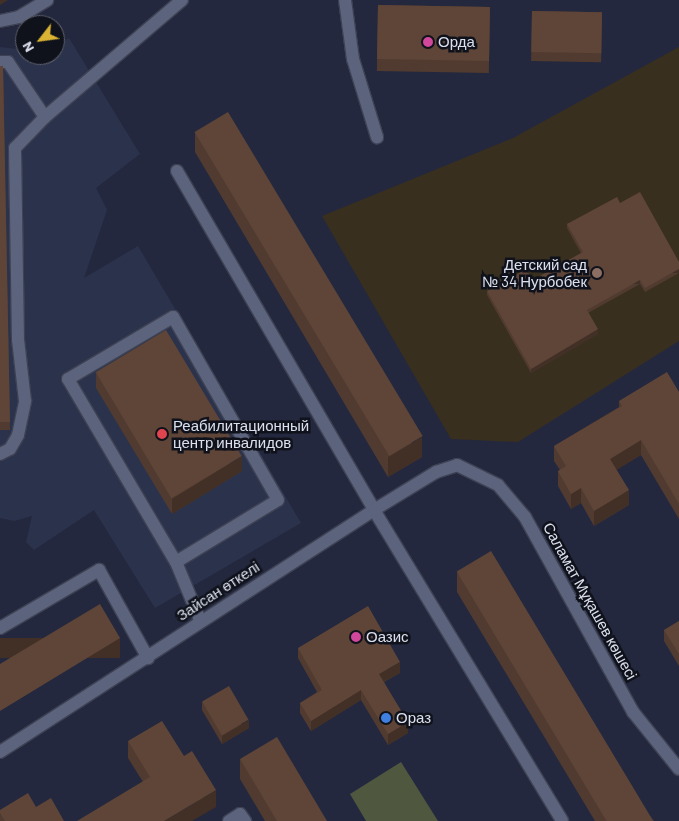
<!DOCTYPE html>
<meta charset="utf-8">
<style>
body{margin:0}
#map{position:relative;width:679px;height:821px;overflow:hidden;background:#23283e;font-family:Barlow,sans-serif}
div>[style]{position:absolute}
.built>*{inset:0;background:#2b324c}
.education>*{inset:0;background:#392f1f}
.green>*{inset:0;background:#4f573f}
.roads{filter:drop-shadow(1px 0 #3e4254) drop-shadow(-1px 0 #3e4254) drop-shadow(0 1px #3e4254) drop-shadow(0 -1px #3e4254)}
.minor>*{height:12px;margin:-6px;padding:0 6px;transform-origin:6px;border-radius:6px;background:#5c637c}
.wall>*{inset:0;background:#513b30;transform-origin:0 0}
.shaded-wall>*{inset:0;background:#423027;transform-origin:0 0}
.building>*{inset:0;background:#5e4538;transform-origin:0 0}
.dots>*{width:14px;height:14px;translate:-50% -50%;box-sizing:border-box;border:2px solid #0f121b;border-radius:50%}
span{translate:-50% -50%;white-space:nowrap;text-align:center;line-height:1.15;-webkit-text-stroke:5px #0f121b;paint-order:stroke}
.poi-label{font-size:15px;color:#dce0ee}
.left{translate:0 -50%;text-align:left}
.right{translate:-100% -50%;text-align:right}
.street-label{font-size:15px;color:#dce0ee}
.north{position:absolute;left:15px;top:15px;width:50px;height:50px;box-sizing:border-box;background:#0f121b;border:1px solid #61646f;border-radius:50%;rotate:240deg;font-size:14px;font-weight:700;line-height:20px;text-align:center;color:#dce0ee}
.north::after{content:'';display:block;margin:auto;width:18px;height:22px;background:#dab333;clip-path:polygon(50% 0,100% 100%,50% 72%,0 100%)}
</style>
<div id="map">
<div class="built">
<div style="clip-path:polygon(69px 38px,140px 154px,96px 188px,107px 210px,84px 278px,138px 246px,301px 523px,155px 608px,94px 510px,34px 550px,26px 542px,32px 516px,14px 521px,0 518px,0 47px,25px 50px,25px 55px,55px 55px,55px 46px)"></div>
</div>
<div class="education">
<div style="clip-path:polygon(679px 47px,679px 341px,518px 442px,451px 439px,322px 216px,513px 138px)"></div>
</div>
<div class="green">
<div style="clip-path:polygon(401px 762px,438px 821px,366px 821px,350px 794px)"></div>
</div>
<div class="roads">
<div class="minor">
<div style="left:345px;top:0;width:60px;rotate:82.3deg"></div>
<div style="left:353px;top:59px;width:82px;rotate:72.9deg"></div>
<div style="left:0;top:21px;width:19px;rotate:-12deg"></div>
<div style="left:19px;top:17px;width:33px;rotate:-31deg"></div>
<div style="left:0;top:62px;width:8px"></div>
<div style="left:8px;top:62px;width:66px;rotate:56.1deg"></div>
<div style="left:177px;top:171px;width:392px;rotate:59.8deg"></div>
<div style="left:374px;top:510px;width:363px;rotate:58.8deg"></div>
<div style="left:0;top:454px;width:11px;rotate:-27deg"></div>
<div style="left:10px;top:449px;width:16px;rotate:-60deg"></div>
<div style="left:18px;top:435px;width:35px;rotate:-78deg"></div>
<div style="left:25px;top:401px;width:61px;rotate:-96.5deg"></div>
<div style="left:18px;top:340px;width:192px;rotate:-90.9deg"></div>
<div style="left:15px;top:148px;width:43px;rotate:-45.9deg"></div>
<div style="left:45px;top:117px;width:180px;rotate:-40.5deg"></div>
<div style="left:176px;top:562px;width:119px;rotate:-31.3deg"></div>
<div style="left:278px;top:500px;width:211px;rotate:-119.8deg"></div>
<div style="left:173px;top:317px;width:122px;rotate:149.4deg"></div>
<div style="left:68px;top:379px;width:212px;rotate:59.5deg"></div>
<div style="left:176px;top:562px;width:63px;rotate:67.5deg"></div>
<div style="left:0;top:628px;width:115px;rotate:-30.4deg"></div>
<div style="left:99px;top:570px;width:101px;rotate:60.9deg"></div>
<div style="left:0;top:752px;width:445px;rotate:-32.9deg"></div>
<div style="left:374px;top:510px;width:73px;rotate:-31.5deg"></div>
<div style="left:436px;top:472px;width:22px;rotate:-18deg"></div>
<div style="left:457px;top:465px;width:46px;rotate:26deg"></div>
<div style="left:498px;top:485px;width:42px;rotate:49.8deg"></div>
<div style="left:525px;top:517px;width:223px;rotate:61deg"></div>
<div style="left:633px;top:712px;width:73px;rotate:51.1deg"></div>
<div style="left:229px;top:821px;width:13px;rotate:-32deg"></div>
<div style="left:240px;top:814px;width:9px;rotate:54deg"></div>
</div>
</div>
<div class="wall">
<div style="left:378px;top:5px;width:112px;height:66px;rotate:1deg"></div>
<div style="left:532px;top:11px;width:70px;height:50px;rotate:1deg"></div>
<div style="clip-path:polygon(0 66px,3px 66px,10px 430px,0 430px)"></div>
<div style="clip-path:polygon(195px 132px,422px 457px,388px 477px,195px 152px)"></div>
<div style="clip-path:polygon(620px 203px,679px 262px,679px 273px,645px 292px,640px 284px,588px 313px,598px 334px,531px 373px,487px 295px,487px 291px,533px 280px,581px 253px,567px 228px,567px 224px)"></div>
<div style="clip-path:polygon(96px 373px,242px 471px,172px 514px,96px 388px)"></div>
<div style="clip-path:polygon(679px 392px,679px 519px,641px 455px,616px 470px,629px 505px,594px 526px,581px 503px,571px 509px,558px 486px,558px 471px,560px 470px,554px 461px,554px 446px,619px 407px,619px 401px)"></div>
<div style="clip-path:polygon(457px 572px,654px 821px,595px 821px,457px 592px)"></div>
<div style="clip-path:polygon(679px 621px,679px 666px,664px 641px,664px 630px)"></div>
<div style="clip-path:polygon(298px 648px,400px 673px,384px 682px,408px 733px,388px 745px,361px 700px,311px 731px,300px 713px,300px 703px,317px 692px,298px 658px)"></div>
<div style="clip-path:polygon(202px 702px,249px 728px,222px 744px,202px 710px)"></div>
<div style="clip-path:polygon(128px 741px,216px 807px,143px 782px,128px 758px)"></div>
<div style="clip-path:polygon(240px 759px,327px 821px,265px 821px,240px 779px)"></div>
<div style="clip-path:polygon(36px 807px,64px 821px,0 821px,0 810px)"></div>
</div>
<div class="shaded-wall">
<div style="clip-path:polygon(0 0,8px 0,0 5px)"></div>
<div style="left:679px;top:269px;width:4px;height:39px;rotate:90deg"></div>
<div style="left:640px;top:280px;width:4px;height:61px;rotate:90deg"></div>
<div style="clip-path:polygon(598px 329px,598px 334px,531px 373px,531px 369px)"></div>
<div style="clip-path:polygon(422px 437px,422px 457px,388px 477px,388px 457px)"></div>
<div style="clip-path:polygon(641px 440px,641px 455px,610px 474px,610px 459px)"></div>
<div style="clip-path:polygon(242px 456px,242px 471px,172px 514px,172px 499px)"></div>
<div style="clip-path:polygon(581px 488px,581px 503px,571px 509px,571px 494px)"></div>
<div style="clip-path:polygon(629px 490px,629px 505px,594px 526px,594px 511px)"></div>
<div style="left:120px;top:638px;width:20px;height:140px;rotate:90deg"></div>
<div style="clip-path:polygon(400px 662px,400px 673px,379px 684px,379px 674px)"></div>
<div style="clip-path:polygon(361px 690px,361px 700px,311px 731px,311px 721px)"></div>
<div style="clip-path:polygon(249px 720px,249px 728px,222px 744px,222px 736px)"></div>
<div style="clip-path:polygon(408px 722px,408px 733px,388px 745px,388px 734px)"></div>
<div style="clip-path:polygon(216px 790px,216px 807px,192px 821px,164px 821px)"></div>
</div>
<div class="building">
<div style="left:378px;top:5px;width:112px;height:54px;rotate:1deg"></div>
<div style="left:532px;top:11px;width:70px;height:41px;rotate:1deg"></div>
<div style="clip-path:polygon(0 66px,3px 66px,10px 422px,0 422px)"></div>
<div style="left:228px;top:112px;width:378px;height:39px;rotate:59deg"></div>
<div style="clip-path:polygon(640px 192px,679px 262px,679px 269px,645px 288px,640px 280px,587px 310px,598px 329px,531px 369px,487px 291px,526px 269px,533px 280px,583px 252px,567px 224px,617px 197px,620px 203px)"></div>
<div style="left:166px;top:330px;width:147px;height:82px;rotate:59deg"></div>
<div style="clip-path:polygon(667px 372px,679px 392px,679px 504px,641px 440px,610px 459px,629px 490px,594px 511px,581px 488px,571px 494px,558px 471px,566px 466px,554px 446px,622px 406px,619px 401px)"></div>
<div style="left:491px;top:551px;width:315px;height:40px;rotate:59deg"></div>
<div style="clip-path:polygon(100px 604px,120px 638px,0 711px,0 664px)"></div>
<div style="clip-path:polygon(368px 606px,400px 662px,379px 674px,408px 722px,388px 734px,361px 690px,311px 721px,300px 703px,322px 690px,298px 648px)"></div>
<div style="clip-path:polygon(679px 621px,679px 654px,664px 630px)"></div>
<div style="left:229px;top:686px;width:39px;height:31px;rotate:60deg"></div>
<div style="clip-path:polygon(162px 721px,184px 756px,192px 751px,216px 790px,164px 821px,77px 821px,150px 777px,128px 741px)"></div>
<div style="clip-path:polygon(277px 737px,327px 821px,277px 821px,240px 759px)"></div>
<div style="clip-path:polygon(28px 793px,36px 807px,51px 798px,64px 821px,5px 821px,0 813px,0 810px)"></div>
</div>
<div class="dots">
<div style="left:428px;top:42px;background:#d1479c"></div>
<div style="left:597px;top:273px;background:#8d6e63"></div>
<div style="left:162px;top:434px;background:#e0444e"></div>
<div style="left:356px;top:637px;background:#d1479c"></div>
<div style="left:386px;top:718px;background:#3f7fe0"></div>
</div>
<div class="poi-label">
<span class="left" style="left:438px;top:42px">Орда</span>
<span class="right" style="left:587px;top:273px">Детский сад<br>№ 34 Нурбобек</span>
<span class="left" style="left:173px;top:434px">Реабилитационный<br>центр инвалидов</span>
<span class="left" style="left:366px;top:637px">Оазис</span>
<span class="left" style="left:396px;top:718px">Ораз</span>
</div>
<div class="street-label">
<span style="left:218px;top:591px;rotate:-33deg">Зайсан өткелі</span>
<span style="left:590px;top:601px;rotate:61deg">Саламат Мұқашев көшесі</span>
</div>
<div class="north">N</div>
</div>
